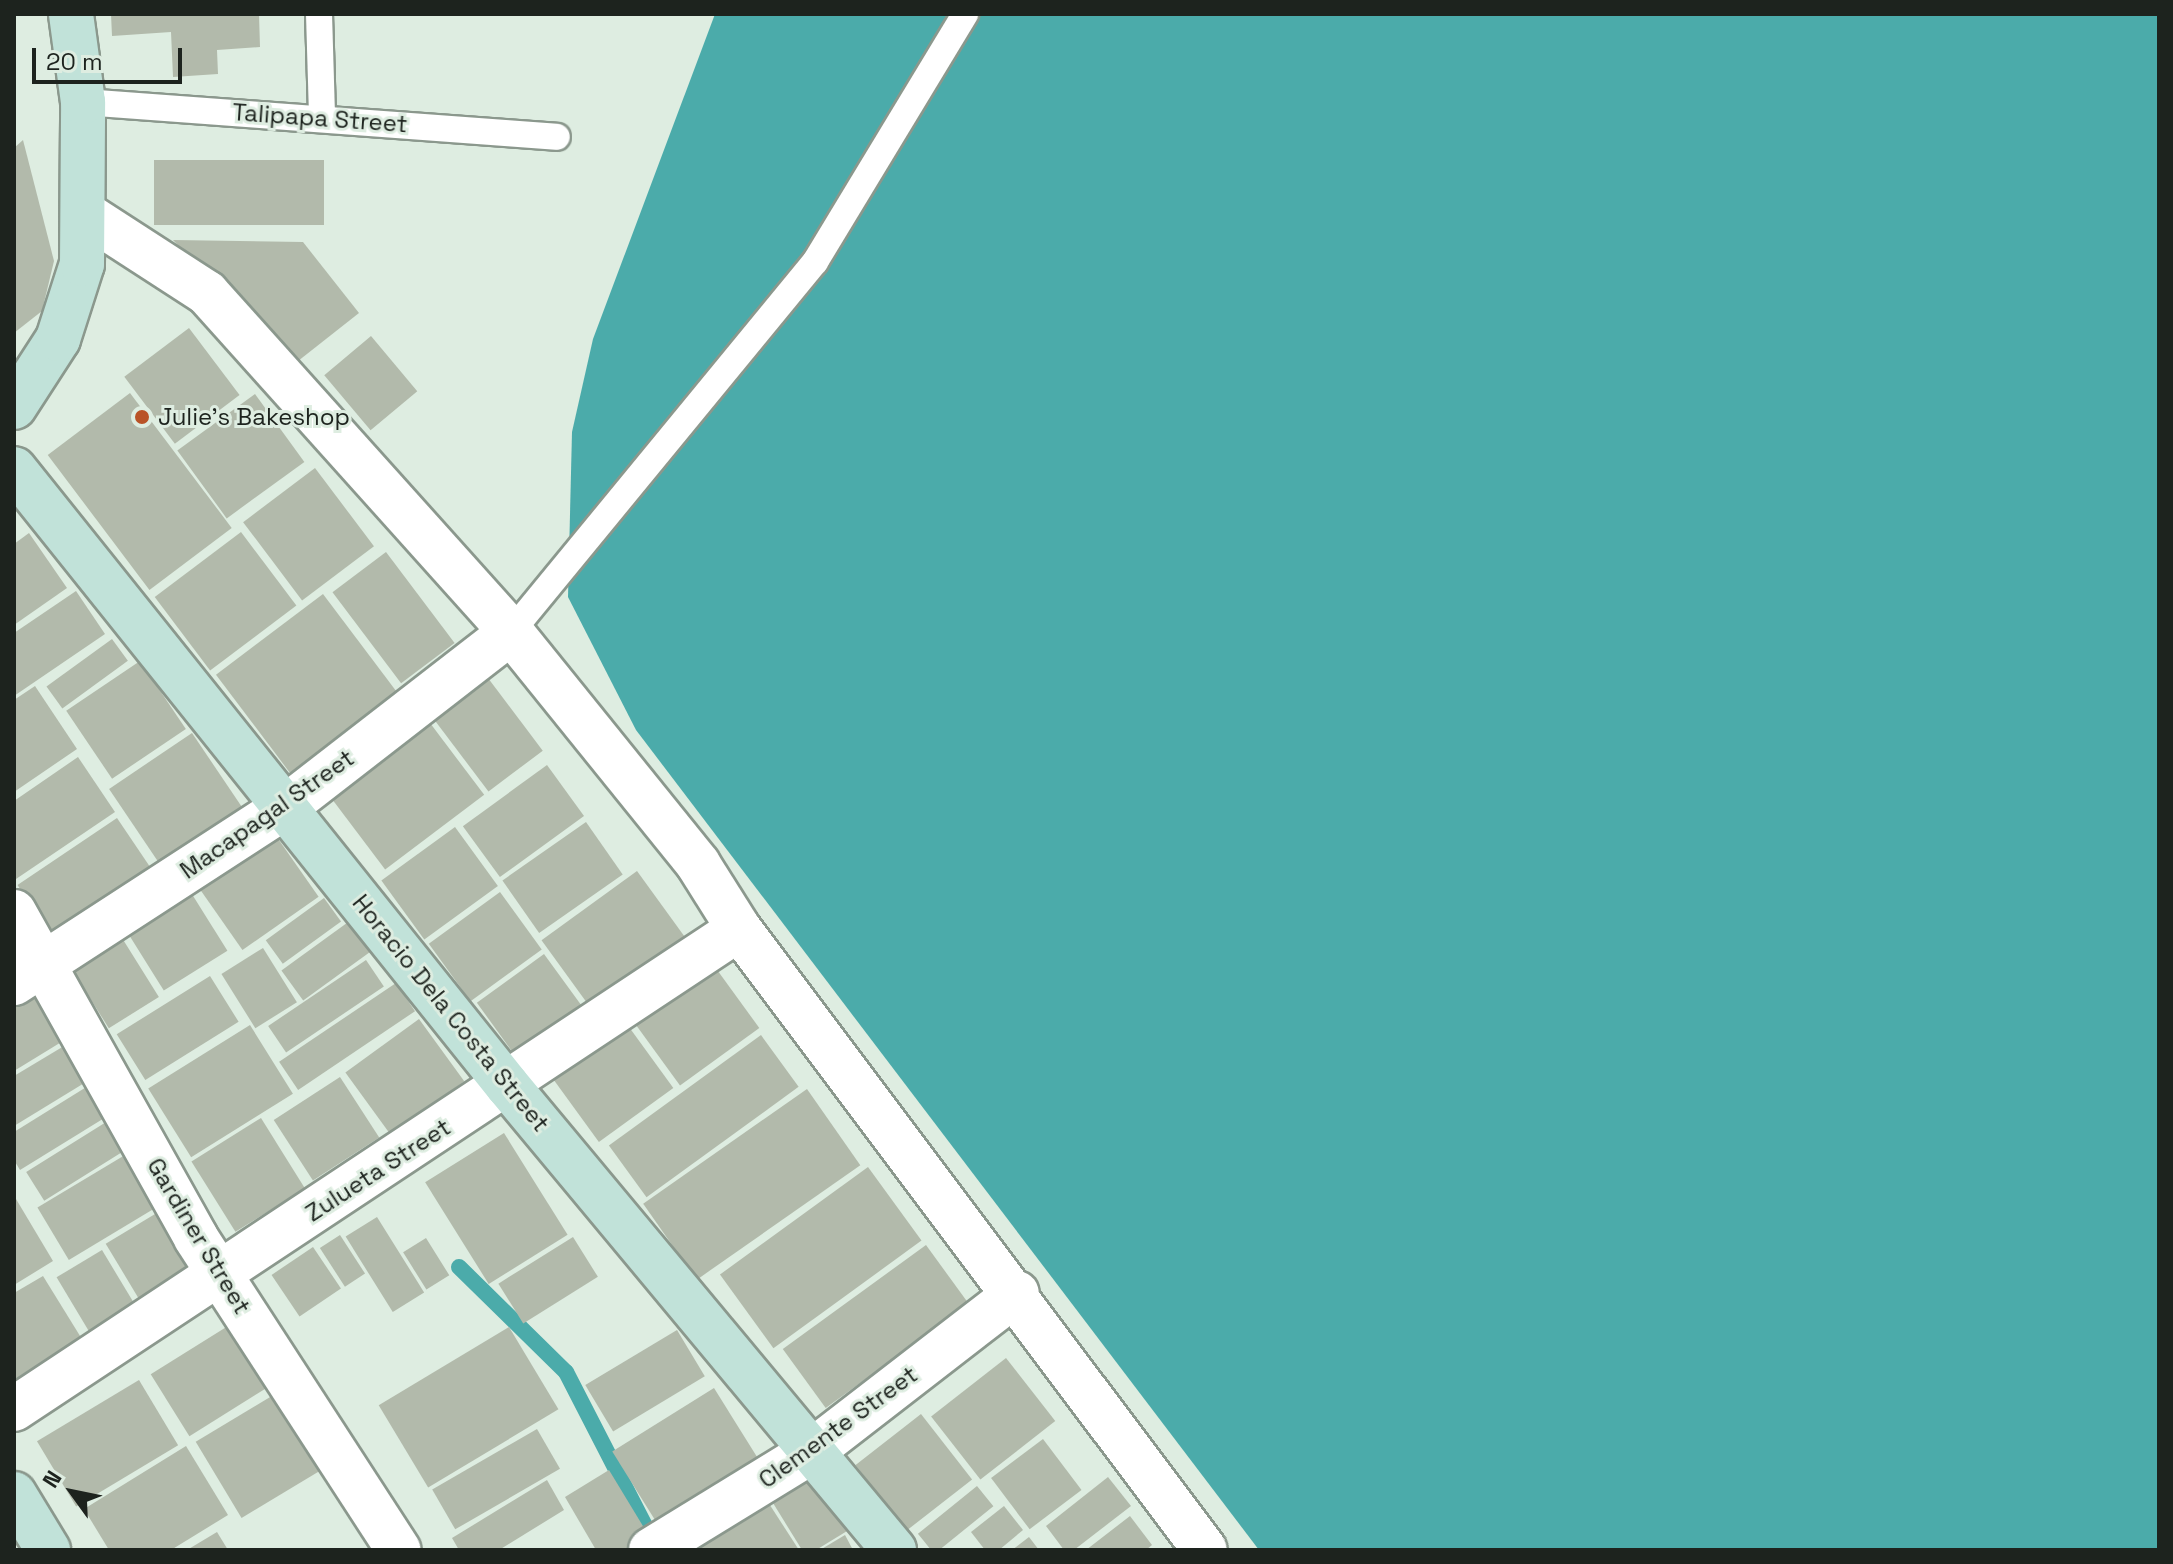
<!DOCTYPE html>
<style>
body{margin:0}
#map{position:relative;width:2173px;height:1564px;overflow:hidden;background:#deede1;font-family:"Space Grotesk",sans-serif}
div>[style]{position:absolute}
.water>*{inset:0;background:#4babaa}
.stream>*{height:16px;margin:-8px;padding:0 8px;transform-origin:8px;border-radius:8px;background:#4babaa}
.building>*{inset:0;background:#b2baab;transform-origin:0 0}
.roads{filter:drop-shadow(2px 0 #8b988d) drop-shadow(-2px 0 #8b988d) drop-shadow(0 2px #8b988d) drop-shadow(0 -2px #8b988d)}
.lane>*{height:26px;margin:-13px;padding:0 13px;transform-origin:13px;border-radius:13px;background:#fff}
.street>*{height:44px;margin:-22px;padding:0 22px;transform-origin:22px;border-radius:22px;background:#fff}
.secondary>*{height:44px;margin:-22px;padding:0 22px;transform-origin:22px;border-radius:22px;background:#c1e2d9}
.dots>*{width:22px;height:22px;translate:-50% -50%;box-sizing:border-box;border:4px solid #deede1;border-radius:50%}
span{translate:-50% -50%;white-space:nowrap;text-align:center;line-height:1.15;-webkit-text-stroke:6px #deede1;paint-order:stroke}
.street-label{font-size:24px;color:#1d231e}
.poi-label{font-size:24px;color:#1d231e}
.left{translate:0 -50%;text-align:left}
.frame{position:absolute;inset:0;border:16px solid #1d231e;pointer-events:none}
.north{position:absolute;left:32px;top:1452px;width:80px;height:80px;-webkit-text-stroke:6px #deede1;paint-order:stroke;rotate:303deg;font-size:22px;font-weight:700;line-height:32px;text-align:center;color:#1d231e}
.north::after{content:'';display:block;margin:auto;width:28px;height:36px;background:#1d231e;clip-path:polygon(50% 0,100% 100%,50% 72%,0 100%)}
.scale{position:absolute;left:32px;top:48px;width:150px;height:36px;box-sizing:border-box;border:4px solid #1d231e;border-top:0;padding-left:10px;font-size:24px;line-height:28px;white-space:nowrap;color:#1d231e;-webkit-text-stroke:6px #deede1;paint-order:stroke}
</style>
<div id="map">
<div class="water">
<div style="clip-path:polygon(715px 14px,2159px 14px,2159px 1550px,1259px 1550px,636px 730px,568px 597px,572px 432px,593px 339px)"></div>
</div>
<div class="stream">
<div style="left:459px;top:1267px;width:150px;rotate:44.5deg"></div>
<div style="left:566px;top:1372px;width:197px;rotate:62.8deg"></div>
</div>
<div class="building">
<div style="clip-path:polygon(111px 14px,259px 14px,260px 47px,217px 50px,218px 74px,173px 77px,171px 32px,112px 36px)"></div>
<div style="clip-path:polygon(23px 140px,54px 261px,42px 311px,14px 333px,14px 148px)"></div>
<div style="left:324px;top:160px;width:65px;height:170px;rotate:90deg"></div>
<div style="clip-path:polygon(173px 240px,303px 242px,359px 313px,293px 365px)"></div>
<div style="left:189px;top:328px;width:84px;height:81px;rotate:53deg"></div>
<div style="left:371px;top:336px;width:72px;height:61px;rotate:50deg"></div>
<div style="left:130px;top:393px;width:169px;height:103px;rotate:53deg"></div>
<div style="left:255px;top:394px;width:84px;height:96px;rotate:54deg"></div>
<div style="left:315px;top:468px;width:98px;height:90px;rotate:53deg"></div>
<div style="left:241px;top:532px;width:92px;height:108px;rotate:53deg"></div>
<div style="clip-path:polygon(29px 533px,67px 588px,14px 625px,14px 544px)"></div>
<div style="left:386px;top:552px;width:114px;height:67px;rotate:53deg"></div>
<div style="clip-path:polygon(76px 591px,105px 634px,14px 696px,14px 633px)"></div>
<div style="left:323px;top:594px;width:139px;height:134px;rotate:53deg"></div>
<div style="left:112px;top:639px;width:27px;height:81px;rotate:54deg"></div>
<div style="left:140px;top:661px;width:82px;height:89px;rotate:56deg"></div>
<div style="left:482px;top:670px;width:101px;height:68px;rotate:53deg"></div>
<div style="clip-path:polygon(35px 686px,77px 749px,14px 792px,14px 700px)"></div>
<div style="left:424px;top:715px;width:100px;height:124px;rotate:53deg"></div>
<div style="left:192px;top:733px;width:98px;height:100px;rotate:56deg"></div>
<div style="clip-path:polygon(78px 757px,115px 812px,16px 879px,14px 801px)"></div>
<div style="left:547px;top:765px;width:63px;height:104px;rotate:54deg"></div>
<div style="left:117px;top:818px;width:70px;height:120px;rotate:56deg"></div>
<div style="left:586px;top:822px;width:64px;height:102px;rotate:55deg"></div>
<div style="left:267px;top:823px;width:90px;height:93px;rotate:55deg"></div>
<div style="left:455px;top:827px;width:73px;height:91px;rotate:54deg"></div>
<div style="left:637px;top:871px;width:87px;height:118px;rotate:54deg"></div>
<div style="left:185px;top:883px;width:80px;height:75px;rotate:58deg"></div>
<div style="left:500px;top:892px;width:71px;height:88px;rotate:54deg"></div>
<div style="left:324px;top:898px;width:29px;height:72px;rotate:54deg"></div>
<div style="left:351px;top:920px;width:37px;height:86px;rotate:54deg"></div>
<div style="left:117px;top:930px;width:79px;height:59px;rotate:58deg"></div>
<div style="left:263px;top:948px;width:64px;height:49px;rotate:58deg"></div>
<div style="left:544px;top:954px;width:74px;height:83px;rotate:54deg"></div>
<div style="left:707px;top:956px;width:89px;height:98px;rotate:54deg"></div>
<div style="left:366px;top:960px;width:32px;height:118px;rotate:56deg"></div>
<div style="left:210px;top:976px;width:54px;height:110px;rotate:58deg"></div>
<div style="left:396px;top:983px;width:34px;height:141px;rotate:56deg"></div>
<div style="clip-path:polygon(32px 991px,63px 1041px,14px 1071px,14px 1002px)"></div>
<div style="left:621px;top:1016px;width:89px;height:92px;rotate:54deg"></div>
<div style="left:419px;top:1019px;width:77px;height:91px;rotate:54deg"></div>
<div style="left:250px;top:1025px;width:81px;height:120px;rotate:58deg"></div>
<div style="left:761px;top:1035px;width:64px;height:188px;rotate:54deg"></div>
<div style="clip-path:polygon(64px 1046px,86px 1082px,14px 1126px,14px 1076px)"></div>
<div style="left:340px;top:1077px;width:72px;height:79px;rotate:57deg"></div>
<div style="clip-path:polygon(88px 1086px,106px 1117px,20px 1170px,14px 1160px,14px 1132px)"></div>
<div style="left:807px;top:1089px;width:93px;height:200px;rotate:55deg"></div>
<div style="left:261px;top:1118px;width:83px;height:82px;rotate:58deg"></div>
<div style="left:111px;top:1119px;width:34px;height:100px;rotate:58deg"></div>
<div style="left:504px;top:1133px;width:120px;height:93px;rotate:58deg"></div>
<div style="left:130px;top:1152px;width:61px;height:108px;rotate:59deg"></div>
<div style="left:868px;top:1167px;width:91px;height:183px;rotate:54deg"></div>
<div style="clip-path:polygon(16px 1199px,53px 1261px,14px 1285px,14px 1201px)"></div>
<div style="left:170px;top:1205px;width:66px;height:75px;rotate:59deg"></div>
<div style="left:377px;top:1217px;width:89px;height:37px;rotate:58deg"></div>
<div style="left:340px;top:1235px;width:46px;height:24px;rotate:57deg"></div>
<div style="left:573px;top:1237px;width:47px;height:88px;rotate:58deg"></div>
<div style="left:426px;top:1238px;width:44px;height:27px;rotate:58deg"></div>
<div style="left:926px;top:1245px;width:73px;height:177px;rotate:54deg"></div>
<div style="left:313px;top:1247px;width:50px;height:50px;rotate:56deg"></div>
<div style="left:102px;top:1250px;width:64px;height:53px;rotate:59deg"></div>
<div style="clip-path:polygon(43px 1276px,85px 1344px,14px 1388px,14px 1293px)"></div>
<div style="left:244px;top:1316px;width:73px;height:110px;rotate:58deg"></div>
<div style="left:509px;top:1327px;width:96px;height:152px;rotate:59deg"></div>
<div style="left:677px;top:1330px;width:54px;height:107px;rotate:59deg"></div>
<div style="left:1006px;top:1358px;width:80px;height:95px;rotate:52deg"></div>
<div style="left:139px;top:1380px;width:76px;height:119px;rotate:59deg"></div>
<div style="left:290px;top:1385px;width:89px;height:110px;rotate:59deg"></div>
<div style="left:714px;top:1388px;width:83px;height:120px;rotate:58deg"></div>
<div style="left:921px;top:1414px;width:83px;height:83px;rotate:52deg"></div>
<div style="left:537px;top:1429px;width:46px;height:121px;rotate:60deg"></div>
<div style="left:1043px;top:1439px;width:64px;height:65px;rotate:53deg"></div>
<div style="clip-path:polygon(186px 1446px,228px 1515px,171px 1550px,109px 1550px,84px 1509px)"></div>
<div style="clip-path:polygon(812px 1462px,852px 1528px,816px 1550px,802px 1550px,765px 1490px)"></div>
<div style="clip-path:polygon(609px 1470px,649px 1536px,625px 1550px,596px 1550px,565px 1497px)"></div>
<div style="clip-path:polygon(1108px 1477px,1131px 1506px,1074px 1550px,1064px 1550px,1046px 1526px)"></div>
<div style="clip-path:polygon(547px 1480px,564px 1510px,499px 1550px,459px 1550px,452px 1538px)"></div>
<div style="left:977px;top:1486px;width:26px;height:76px;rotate:51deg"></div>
<div style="clip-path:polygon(766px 1499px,799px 1550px,684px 1550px)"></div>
<div style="clip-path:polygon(1004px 1506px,1023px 1530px,999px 1550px,985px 1550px,971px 1532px)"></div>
<div style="clip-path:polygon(1130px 1516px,1152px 1545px,1146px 1550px,1086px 1550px)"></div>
<div style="clip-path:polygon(217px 1532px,228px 1550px,187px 1550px)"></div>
<div style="clip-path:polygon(845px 1535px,853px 1550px,820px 1550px)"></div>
<div style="clip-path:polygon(1029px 1537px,1039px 1550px,1012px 1550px)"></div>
</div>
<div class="roads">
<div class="lane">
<div style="left:319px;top:14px;width:102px;rotate:88.3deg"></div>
<div style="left:83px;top:102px;width:475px;rotate:4.2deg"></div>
<div style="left:511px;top:632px;width:479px;rotate:-50.6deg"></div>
<div style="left:815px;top:262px;width:290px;rotate:-58.8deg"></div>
</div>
<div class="street">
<div style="left:85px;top:214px;width:145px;rotate:32.9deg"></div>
<div style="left:207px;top:293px;width:455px;rotate:48.1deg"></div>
<div style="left:511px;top:632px;width:298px;rotate:51.1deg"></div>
<div style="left:698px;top:864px;width:77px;rotate:57.8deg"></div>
<div style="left:739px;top:929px;width:776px;rotate:53.12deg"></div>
<div style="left:14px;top:912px;width:373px;rotate:60.8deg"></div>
<div style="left:196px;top:1238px;width:372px;rotate:57deg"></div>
<div style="left:14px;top:983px;width:325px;rotate:-33deg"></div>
<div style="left:287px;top:806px;width:284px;rotate:-37.8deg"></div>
<div style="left:14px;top:1409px;width:869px;rotate:-33.51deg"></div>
<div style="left:651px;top:1550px;width:188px;rotate:-31.5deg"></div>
<div style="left:811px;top:1452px;width:260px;rotate:-37.7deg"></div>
</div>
<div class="secondary">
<div style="left:14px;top:407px;width:81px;rotate:-57.1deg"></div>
<div style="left:58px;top:339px;width:79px;rotate:-72.3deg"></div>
<div style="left:82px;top:264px;width:162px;rotate:-89.6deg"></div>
<div style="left:83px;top:102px;width:89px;rotate:-97.8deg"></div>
<div style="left:14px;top:469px;width:789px;rotate:51.33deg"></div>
<div style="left:507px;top:1085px;width:605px;rotate:50.23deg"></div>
<div style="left:14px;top:1494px;width:66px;rotate:58.7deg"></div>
</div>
</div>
<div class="dots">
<div style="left:142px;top:417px;background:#b95327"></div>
</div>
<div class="street-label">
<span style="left:320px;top:118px;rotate:4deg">Talipapa Street</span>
<span style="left:267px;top:814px;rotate:-35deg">Macapagal Street</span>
<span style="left:451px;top:1013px;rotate:51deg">Horacio Dela Costa Street</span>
<span style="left:378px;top:1170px;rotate:-33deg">Zulueta Street</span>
<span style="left:199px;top:1236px;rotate:59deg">Gardiner Street</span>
<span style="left:838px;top:1427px;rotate:-36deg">Clemente Street</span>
</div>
<div class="poi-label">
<span class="left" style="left:158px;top:417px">Julie's Bakeshop</span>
</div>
<div class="frame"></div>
<div class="north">N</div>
<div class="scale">20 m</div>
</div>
